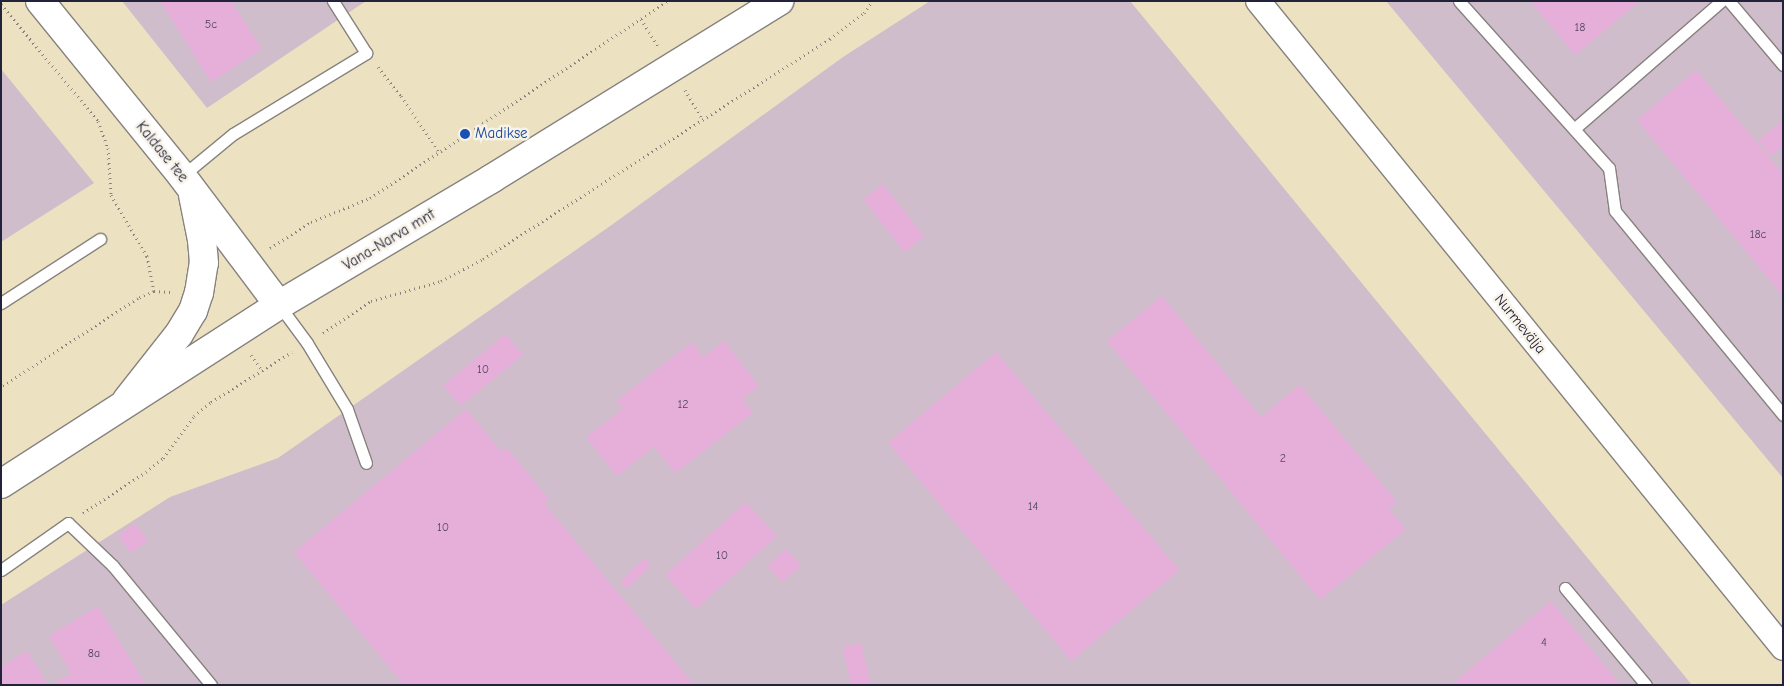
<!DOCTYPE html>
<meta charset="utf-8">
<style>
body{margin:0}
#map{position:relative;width:1784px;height:686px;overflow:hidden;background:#ece1c1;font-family:"Comic Neue",sans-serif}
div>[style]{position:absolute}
.industrial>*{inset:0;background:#d0bdcc}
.building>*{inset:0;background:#e6afda;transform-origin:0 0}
.path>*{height:3px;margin-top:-1.5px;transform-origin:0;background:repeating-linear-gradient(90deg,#87827e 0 1px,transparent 0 5px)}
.roads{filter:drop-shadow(1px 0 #87827e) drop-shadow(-1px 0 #87827e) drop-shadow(0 1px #87827e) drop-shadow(0 -1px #87827e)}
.service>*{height:11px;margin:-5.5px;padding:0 5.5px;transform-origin:5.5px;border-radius:5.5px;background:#fff}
.minor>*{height:24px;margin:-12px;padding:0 12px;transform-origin:12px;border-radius:12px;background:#fff}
.tertiary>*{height:28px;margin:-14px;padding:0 14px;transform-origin:14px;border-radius:14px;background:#fff}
.secondary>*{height:28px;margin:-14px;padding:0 14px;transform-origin:14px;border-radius:14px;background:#fff}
.dots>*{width:14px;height:14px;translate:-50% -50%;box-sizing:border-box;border:2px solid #f7f3e8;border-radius:50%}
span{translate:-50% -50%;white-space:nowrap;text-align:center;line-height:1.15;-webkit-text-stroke:5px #f7f3e8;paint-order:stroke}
.number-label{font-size:12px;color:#534563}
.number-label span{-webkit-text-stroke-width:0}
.transit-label{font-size:15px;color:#164399}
.left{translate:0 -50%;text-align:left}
.street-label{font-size:15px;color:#22223b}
.frame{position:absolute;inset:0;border:2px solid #22223b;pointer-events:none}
</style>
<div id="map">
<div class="industrial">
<div style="clip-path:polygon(122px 1px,366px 1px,207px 108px)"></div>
<div style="clip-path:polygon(930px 1px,1130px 1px,1692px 685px,1px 685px,1px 605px,170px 497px,278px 458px,613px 224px,843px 57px)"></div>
<div style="clip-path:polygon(1386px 1px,1783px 1px,1783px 478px)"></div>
<div style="clip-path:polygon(1px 69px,94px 183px,1px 242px)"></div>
</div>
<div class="building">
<div style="clip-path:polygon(160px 1px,231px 1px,262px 49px,211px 82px)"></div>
<div style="clip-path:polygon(1530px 1px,1640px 1px,1575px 55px)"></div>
<div style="clip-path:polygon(1696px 70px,1783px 174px,1783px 296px,1637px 120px)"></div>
<div style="clip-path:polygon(1783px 120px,1783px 146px,1771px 156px,1758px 141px)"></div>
<div style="left:883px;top:184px;width:67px;height:25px;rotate:52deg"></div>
<div style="clip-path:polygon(1162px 296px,1261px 417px,1300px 385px,1397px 502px,1389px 509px,1406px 529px,1320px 600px,1107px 341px)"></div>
<div style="left:506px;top:334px;width:27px;height:81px;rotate:51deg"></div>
<div style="clip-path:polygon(724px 341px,759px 386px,742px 399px,753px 413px,675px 473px,654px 447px,617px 476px,586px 437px,623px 409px,616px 401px,692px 342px,703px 357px)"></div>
<div style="left:996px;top:352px;width:285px;height:141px;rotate:50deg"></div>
<div style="clip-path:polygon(466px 409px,502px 452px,507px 448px,549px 499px,544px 503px,694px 685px,404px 685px,294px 552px)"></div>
<div style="left:746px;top:502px;width:46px;height:109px;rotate:48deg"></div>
<div style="left:135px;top:523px;width:22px;height:21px;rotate:54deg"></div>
<div style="left:786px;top:549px;width:22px;height:25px;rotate:47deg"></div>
<div style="left:644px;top:558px;width:10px;height:34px;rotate:45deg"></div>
<div style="clip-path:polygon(1551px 601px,1621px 685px,1451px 685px)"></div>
<div style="clip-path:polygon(98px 606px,146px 685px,51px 685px,71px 673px,49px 636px)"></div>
<div style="left:861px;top:643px;width:43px;height:19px;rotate:77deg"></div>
<div style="clip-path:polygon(27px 651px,48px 685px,1px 685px,1px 667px)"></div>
</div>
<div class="path">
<div style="left:1px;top:4px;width:152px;rotate:50.3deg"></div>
<div style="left:98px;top:121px;width:29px;rotate:70deg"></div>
<div style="left:108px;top:148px;width:47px;rotate:86.3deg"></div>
<div style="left:111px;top:195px;width:71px;rotate:59.5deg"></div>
<div style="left:147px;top:256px;width:36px;rotate:79deg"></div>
<div style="left:154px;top:291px;width:17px;rotate:156deg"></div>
<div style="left:138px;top:298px;width:163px;rotate:147deg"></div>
<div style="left:641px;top:19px;width:32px;rotate:58deg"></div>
<div style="left:378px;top:67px;width:37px;rotate:52deg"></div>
<div style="left:401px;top:96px;width:68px;rotate:55.8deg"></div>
<div style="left:685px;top:90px;width:35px;rotate:59deg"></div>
<div style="left:270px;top:248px;width:49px;rotate:-32.4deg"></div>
<div style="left:311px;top:222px;width:64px;rotate:-22.1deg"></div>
<div style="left:370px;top:198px;width:357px;rotate:-33.5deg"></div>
<div style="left:154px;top:291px;width:17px;rotate:3deg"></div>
<div style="left:323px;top:333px;width:58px;rotate:-33.7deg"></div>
<div style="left:371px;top:301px;width:73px;rotate:-15.9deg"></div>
<div style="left:441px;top:281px;width:47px;rotate:-27.6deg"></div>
<div style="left:483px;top:259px;width:411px;rotate:-32.4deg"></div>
<div style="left:830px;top:39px;width:43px;rotate:-37.4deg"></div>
<div style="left:864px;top:13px;width:14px;rotate:-56deg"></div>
<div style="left:251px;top:355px;width:19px;rotate:55deg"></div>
<div style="left:83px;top:513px;width:75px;rotate:-33.1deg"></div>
<div style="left:146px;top:472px;width:22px;rotate:-39deg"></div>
<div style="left:163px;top:458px;width:52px;rotate:-53.6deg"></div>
<div style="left:194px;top:416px;width:22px;rotate:-39deg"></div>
<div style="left:211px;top:402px;width:95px;rotate:-31.7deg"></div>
</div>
<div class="roads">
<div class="service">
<div style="left:1459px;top:1px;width:224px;rotate:48.1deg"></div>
<div style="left:1609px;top:168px;width:43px;rotate:82.1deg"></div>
<div style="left:1615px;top:211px;width:264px;rotate:50.5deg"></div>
<div style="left:1729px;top:1px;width:84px;rotate:49.8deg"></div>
<div style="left:1574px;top:129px;width:195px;rotate:-41deg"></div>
<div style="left:182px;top:176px;width:66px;rotate:-39.5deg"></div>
<div style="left:233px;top:134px;width:156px;rotate:-31.3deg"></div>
<div style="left:366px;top:53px;width:62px;rotate:-122.4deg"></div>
<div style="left:1px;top:303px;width:118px;rotate:-32.9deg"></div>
<div style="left:279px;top:305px;width:47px;rotate:53.6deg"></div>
<div style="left:307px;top:343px;width:77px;rotate:58.8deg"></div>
<div style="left:347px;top:409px;width:57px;rotate:70.6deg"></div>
<div style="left:1px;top:570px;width:82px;rotate:-35deg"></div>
<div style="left:68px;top:523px;width:62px;rotate:43.7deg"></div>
<div style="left:113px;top:566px;width:154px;rotate:50.5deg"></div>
<div style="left:1565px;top:588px;width:126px;rotate:50.1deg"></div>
</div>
<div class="minor">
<div style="left:1258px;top:1px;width:833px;rotate:50.94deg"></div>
</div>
<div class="tertiary">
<div style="left:40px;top:1px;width:225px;rotate:50.9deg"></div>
<div style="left:182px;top:176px;width:161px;rotate:53.1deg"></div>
<div style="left:127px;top:400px;width:84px;rotate:-51.8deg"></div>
<div style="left:179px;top:334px;width:27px;rotate:-59deg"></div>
<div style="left:193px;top:311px;width:19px;rotate:-72deg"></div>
<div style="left:199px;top:293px;width:30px;rotate:-81deg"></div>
<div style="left:204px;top:263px;width:23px;rotate:-95deg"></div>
<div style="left:202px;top:240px;width:46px;rotate:-101.3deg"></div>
</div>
<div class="secondary">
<div style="left:1px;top:484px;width:331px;rotate:-32.8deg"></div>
<div style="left:279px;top:305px;width:247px;rotate:-30.7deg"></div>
<div style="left:491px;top:179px;width:339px;rotate:-31.7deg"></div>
</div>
</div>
<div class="dots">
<div style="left:465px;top:134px;background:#1a4fb4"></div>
</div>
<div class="number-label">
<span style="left:211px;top:25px">5c</span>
<span style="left:1580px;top:28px">18</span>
<span style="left:1758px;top:235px">18c</span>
<span style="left:483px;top:370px">10</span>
<span style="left:683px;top:405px">12</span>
<span style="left:1283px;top:459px">2</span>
<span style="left:1033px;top:507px">14</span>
<span style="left:443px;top:528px">10</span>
<span style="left:722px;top:556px">10</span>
<span style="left:1544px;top:643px">4</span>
<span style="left:94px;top:654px">8a</span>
</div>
<div class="transit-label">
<span class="left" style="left:475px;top:134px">Madikse</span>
</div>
<div class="street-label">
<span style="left:162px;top:152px;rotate:51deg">Kaldase tee</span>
<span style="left:389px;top:240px;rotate:-31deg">Vana-Narva mnt</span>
<span style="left:1520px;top:324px;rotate:51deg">Nurmevälja</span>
</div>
<div class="frame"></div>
</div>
